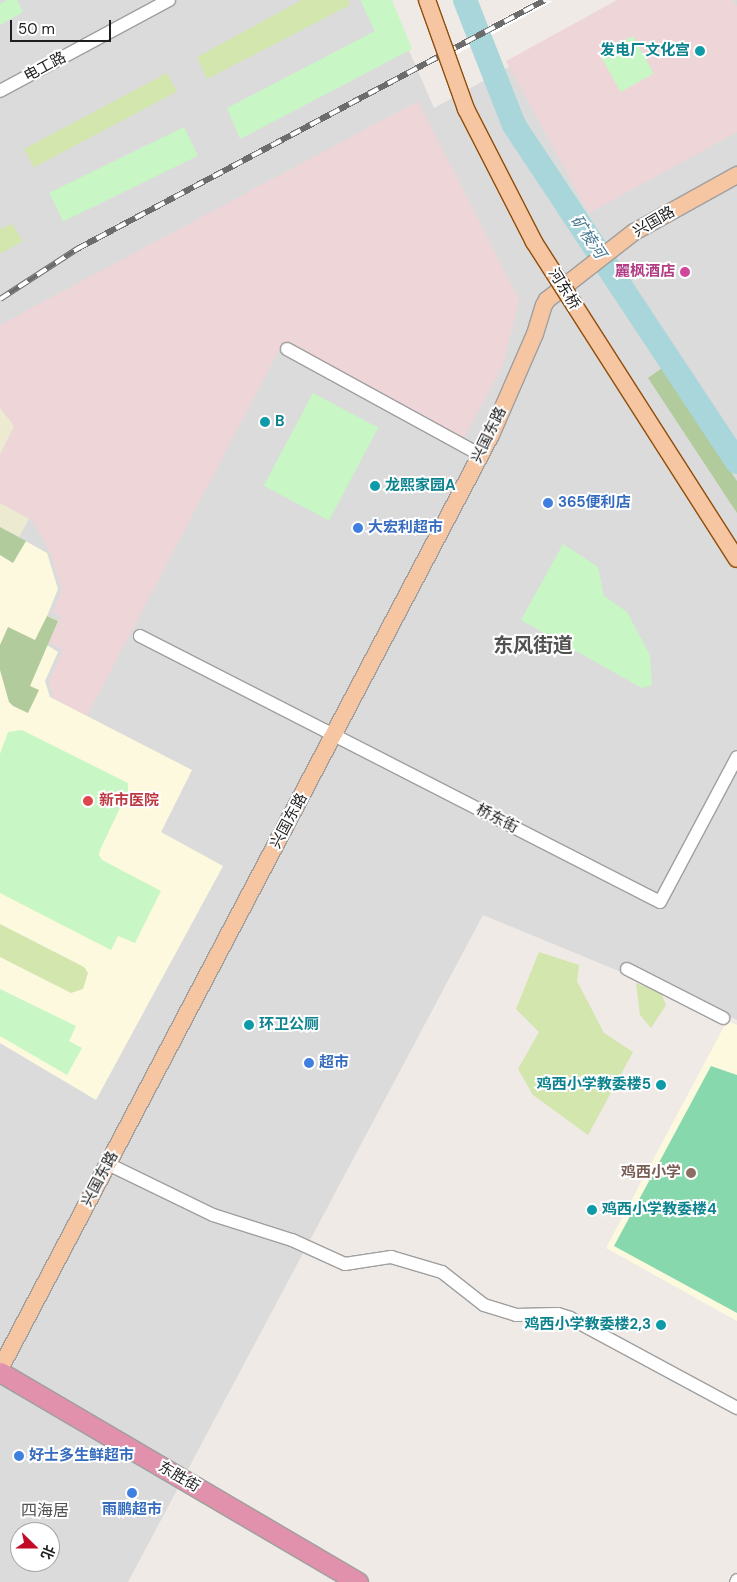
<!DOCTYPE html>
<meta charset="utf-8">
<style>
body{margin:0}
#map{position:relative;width:737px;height:1582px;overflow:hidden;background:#efeae5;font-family:"DM Sans","Noto Sans SC",sans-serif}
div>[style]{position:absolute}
.residential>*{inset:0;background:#dcdbdb}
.commercial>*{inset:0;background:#eed5d8}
.education>*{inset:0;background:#fdf9df}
.farmland>*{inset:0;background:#ecead1}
.grass>*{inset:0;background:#d2e6ad;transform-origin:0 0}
.forest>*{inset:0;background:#b1cb9c}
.park>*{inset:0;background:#c8f6c4;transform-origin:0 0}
.pitch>*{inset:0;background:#87d9ad}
.pier>*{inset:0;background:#fff}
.river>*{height:24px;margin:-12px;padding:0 12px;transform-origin:12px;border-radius:12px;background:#a8d6da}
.roads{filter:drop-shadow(1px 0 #9f9f9f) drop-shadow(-1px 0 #9f9f9f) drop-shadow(0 1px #9f9f9f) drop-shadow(0 -1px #9f9f9f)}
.minor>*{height:12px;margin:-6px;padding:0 6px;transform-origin:6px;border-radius:6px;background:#fff}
.major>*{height:16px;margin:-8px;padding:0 8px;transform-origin:8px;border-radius:8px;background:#f6c5a2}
.highway>*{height:19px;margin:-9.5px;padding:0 9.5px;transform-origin:9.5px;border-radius:9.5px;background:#e291ac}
.rail>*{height:5.5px;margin-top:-2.75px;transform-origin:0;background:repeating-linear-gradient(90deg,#fff 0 11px,#6c6c6c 0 22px);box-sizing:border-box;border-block:1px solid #6c6c6c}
.bridges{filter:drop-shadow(1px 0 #904e09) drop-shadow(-1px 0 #904e09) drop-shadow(0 1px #904e09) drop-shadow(0 -1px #904e09)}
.major-bridge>*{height:16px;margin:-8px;padding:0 8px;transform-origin:8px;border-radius:8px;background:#f6c5a2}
.dots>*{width:14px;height:14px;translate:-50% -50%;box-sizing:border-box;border:2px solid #fff;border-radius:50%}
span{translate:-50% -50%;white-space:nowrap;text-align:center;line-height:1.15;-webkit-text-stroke:4px #fff;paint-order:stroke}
.culture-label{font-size:15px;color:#0d838f;font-weight:700}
.right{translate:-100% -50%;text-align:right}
.left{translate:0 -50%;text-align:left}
.street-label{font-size:15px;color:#1e1e1e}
.hotel-label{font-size:15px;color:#b23c85;font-weight:700}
.shop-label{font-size:15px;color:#366cbe;font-weight:700}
.health-label{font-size:15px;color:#be3a42;font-weight:700}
.education-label{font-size:15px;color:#785e54;font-weight:700}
.water-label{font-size:16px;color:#477891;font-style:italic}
.neighbourhood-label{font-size:16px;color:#515151}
.district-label{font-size:20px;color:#515151;font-weight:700}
.north{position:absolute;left:10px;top:1522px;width:50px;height:50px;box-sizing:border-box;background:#fff;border:1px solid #a5a5a5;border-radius:50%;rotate:112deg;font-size:14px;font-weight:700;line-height:20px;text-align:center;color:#1e1e1e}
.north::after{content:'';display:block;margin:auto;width:18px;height:22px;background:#c10b27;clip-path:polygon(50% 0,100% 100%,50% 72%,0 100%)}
.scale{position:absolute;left:10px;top:20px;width:101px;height:22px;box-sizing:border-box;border:2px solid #1e1e1e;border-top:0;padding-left:6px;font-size:15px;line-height:18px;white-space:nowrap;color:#1e1e1e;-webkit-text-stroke:4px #fff;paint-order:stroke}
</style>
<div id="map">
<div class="residential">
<div style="clip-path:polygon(evenodd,0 0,387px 0,434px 108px,631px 0,737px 0,737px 1020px,483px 915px,128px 1582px,0 1582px,0 0,20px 1532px,50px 1532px,50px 1562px,20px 1562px,20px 1532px)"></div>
</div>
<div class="commercial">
<div style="clip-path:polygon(617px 0,733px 0,737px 7px,737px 132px,589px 213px,506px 61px)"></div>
<div style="clip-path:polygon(418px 101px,519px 300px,503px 365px,461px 443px,282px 344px,87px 716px,53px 698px,49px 681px,63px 650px,49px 642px,61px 616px,53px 612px,62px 590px,50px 552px,33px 521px,0 503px,0 454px,14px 426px,0 408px,0 325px)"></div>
</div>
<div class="education">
<div style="clip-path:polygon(0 527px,47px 553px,58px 589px,47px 616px,58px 621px,47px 645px,58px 652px,45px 681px,50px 697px,192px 770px,161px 832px,223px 866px,96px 1100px,0 1043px)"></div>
<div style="clip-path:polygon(727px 1021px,737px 1025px,737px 1321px,606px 1248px)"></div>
</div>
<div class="farmland">
<div style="clip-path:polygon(0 408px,14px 426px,0 454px)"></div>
<div style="clip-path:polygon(0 503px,29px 519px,19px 537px,0 527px)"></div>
</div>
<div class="grass">
<div style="clip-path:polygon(302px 0,348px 0,350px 5px,207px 79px,197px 57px)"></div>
<div style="left:167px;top:73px;width:21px;height:162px;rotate:62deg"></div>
<div style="clip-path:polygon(12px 224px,23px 241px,0 254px,0 229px)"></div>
<div style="clip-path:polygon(0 924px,84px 967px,88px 973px,83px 989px,71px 993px,0 957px)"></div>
<div style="clip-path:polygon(539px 952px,579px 965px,577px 981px,604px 1033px,633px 1052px,588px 1135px,533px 1095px,518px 1069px,539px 1032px,516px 1009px)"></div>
<div style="clip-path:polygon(636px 983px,661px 993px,666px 1005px,651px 1028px,640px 1015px)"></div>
</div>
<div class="forest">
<div style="clip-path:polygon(662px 368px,737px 481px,737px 513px,648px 378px)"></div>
<div style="clip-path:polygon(0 527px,26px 541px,13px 563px,0 555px)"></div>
<div style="clip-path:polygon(47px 616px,58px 621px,30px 686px,39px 690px,28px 713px,13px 706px,9px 702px,0 670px,0 645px,8px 627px,35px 640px)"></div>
</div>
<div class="park">
<div style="clip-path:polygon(7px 0,17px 0,23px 12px,0 25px,0 4px)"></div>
<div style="clip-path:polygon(360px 0,392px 0,412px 49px,240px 139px,227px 108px,375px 31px)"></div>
<div style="left:633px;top:36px;width:43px;height:38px;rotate:61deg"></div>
<div style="left:184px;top:127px;width:32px;height:150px;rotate:64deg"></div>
<div style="left:313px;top:393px;width:74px;height:105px;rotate:28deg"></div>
<div style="clip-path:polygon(563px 544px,598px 567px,604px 596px,627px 612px,650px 655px,652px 685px,642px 688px,521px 620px)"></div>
<div style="clip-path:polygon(22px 730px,128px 783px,128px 791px,100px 850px,99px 855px,102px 860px,161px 891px,135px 943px,118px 936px,111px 950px,0 893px,0 754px,8px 732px)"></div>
<div style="clip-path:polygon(0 989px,76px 1026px,69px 1041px,82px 1048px,67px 1075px,0 1036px)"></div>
</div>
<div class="pitch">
<div style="clip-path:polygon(711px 1066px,737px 1075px,737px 1313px,614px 1246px)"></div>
</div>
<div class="pier">
<div style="clip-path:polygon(537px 0,553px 1px,455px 55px,451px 47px)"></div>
</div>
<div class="river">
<div style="left:465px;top:0;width:134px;rotate:68.6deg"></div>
<div style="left:514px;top:125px;width:404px;rotate:56.5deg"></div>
</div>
<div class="roads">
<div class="minor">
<div style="left:0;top:91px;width:192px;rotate:-28.3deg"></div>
<div style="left:287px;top:349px;width:221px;rotate:28.7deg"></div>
<div style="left:140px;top:636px;width:584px;rotate:27.09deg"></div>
<div style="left:660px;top:902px;width:164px;rotate:-62deg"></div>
<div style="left:627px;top:969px;width:108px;rotate:27deg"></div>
<div style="left:108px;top:1164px;width:117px;rotate:25.9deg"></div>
<div style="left:213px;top:1215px;width:83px;rotate:17.6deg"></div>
<div style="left:292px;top:1240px;width:58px;rotate:24.4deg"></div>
<div style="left:345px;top:1264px;width:47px;rotate:-8.7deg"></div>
<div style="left:391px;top:1257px;width:53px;rotate:16.4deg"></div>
<div style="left:442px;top:1272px;width:53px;rotate:38.2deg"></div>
<div style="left:484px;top:1305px;width:34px;rotate:17deg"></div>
<div style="left:516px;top:1315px;width:42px;rotate:-1.4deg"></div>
<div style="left:558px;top:1314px;width:13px;rotate:18deg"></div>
<div style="left:570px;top:1318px;width:190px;rotate:28.3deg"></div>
<div style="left:736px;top:1582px;width:2px;rotate:-63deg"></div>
</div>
<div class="major">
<div style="left:0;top:1369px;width:1055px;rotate:-62.27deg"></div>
<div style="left:491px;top:435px;width:110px;rotate:-66.5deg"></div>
<div style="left:535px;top:334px;width:30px;rotate:-73deg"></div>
<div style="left:544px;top:305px;width:6px;rotate:-59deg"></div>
<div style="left:547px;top:300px;width:110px;rotate:-38deg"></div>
<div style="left:634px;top:232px;width:118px;rotate:-29deg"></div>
</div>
<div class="highway">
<div style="left:0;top:1372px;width:415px;rotate:30.4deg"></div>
</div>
</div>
<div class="rail">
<div style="left:0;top:299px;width:92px;rotate:-33deg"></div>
<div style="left:77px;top:249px;width:530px;rotate:-28.02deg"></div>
</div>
<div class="bridges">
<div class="major-bridge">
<div style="left:427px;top:0;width:116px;rotate:70.3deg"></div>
<div style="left:466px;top:109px;width:149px;rotate:62.9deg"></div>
<div style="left:534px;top:242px;width:376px;rotate:57.4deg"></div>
</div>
</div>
<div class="dots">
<div style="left:700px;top:51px;background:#0f9aa8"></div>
<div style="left:685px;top:272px;background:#d1479c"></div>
<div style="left:265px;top:422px;background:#0f9aa8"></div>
<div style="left:375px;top:486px;background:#0f9aa8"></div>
<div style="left:548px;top:503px;background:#3f7fe0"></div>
<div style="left:358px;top:528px;background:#3f7fe0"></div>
<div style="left:88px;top:801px;background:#e0444e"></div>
<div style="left:249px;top:1025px;background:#0f9aa8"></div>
<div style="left:309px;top:1063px;background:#3f7fe0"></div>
<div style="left:661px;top:1085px;background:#0f9aa8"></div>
<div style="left:691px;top:1173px;background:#8d6e63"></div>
<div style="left:592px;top:1210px;background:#0f9aa8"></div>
<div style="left:661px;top:1325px;background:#0f9aa8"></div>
<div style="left:19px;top:1456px;background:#3f7fe0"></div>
<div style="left:132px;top:1493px;background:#3f7fe0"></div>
</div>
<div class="culture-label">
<span class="right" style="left:690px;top:51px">发电厂文化宫</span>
<span class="left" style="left:275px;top:422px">B</span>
<span class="left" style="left:385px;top:486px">龙熙家园A</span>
<span class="left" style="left:259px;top:1025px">环卫公厕</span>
<span class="right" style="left:651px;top:1085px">鸡西小学教委楼5</span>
<span class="left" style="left:602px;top:1210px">鸡西小学教委楼4</span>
<span class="right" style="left:651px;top:1325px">鸡西小学教委楼2,3</span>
</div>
<div class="street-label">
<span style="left:45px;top:67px;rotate:-28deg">电工路</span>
<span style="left:654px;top:222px;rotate:-30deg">兴国路</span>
<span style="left:564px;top:289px;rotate:58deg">河东桥</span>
<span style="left:489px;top:435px;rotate:-64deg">兴国东路</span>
<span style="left:497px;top:819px;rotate:27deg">桥东街</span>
<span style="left:289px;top:821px;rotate:-62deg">兴国东路</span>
<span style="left:100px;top:1179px;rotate:-62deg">兴国东路</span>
<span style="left:179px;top:1477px;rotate:30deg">东胜街</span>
</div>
<div class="hotel-label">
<span class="right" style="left:675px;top:272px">麗枫酒店</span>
</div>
<div class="shop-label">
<span class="left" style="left:558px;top:503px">365便利店</span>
<span class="left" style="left:368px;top:528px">大宏利超市</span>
<span class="left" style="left:319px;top:1063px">超市</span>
<span class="left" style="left:29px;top:1456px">好士多生鲜超市</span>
<span style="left:132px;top:1510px">雨鹏超市</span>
</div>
<div class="health-label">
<span class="left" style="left:99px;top:801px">新市医院</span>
</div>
<div class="education-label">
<span class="right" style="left:681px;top:1173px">鸡西小学</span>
</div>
<div class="water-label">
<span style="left:588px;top:237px;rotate:56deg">矿棱河</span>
</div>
<div class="neighbourhood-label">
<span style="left:45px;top:1511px">四海居</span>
</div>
<div class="district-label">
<span style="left:533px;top:645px">东风街道</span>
</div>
<div class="north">北</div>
<div class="scale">50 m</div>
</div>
